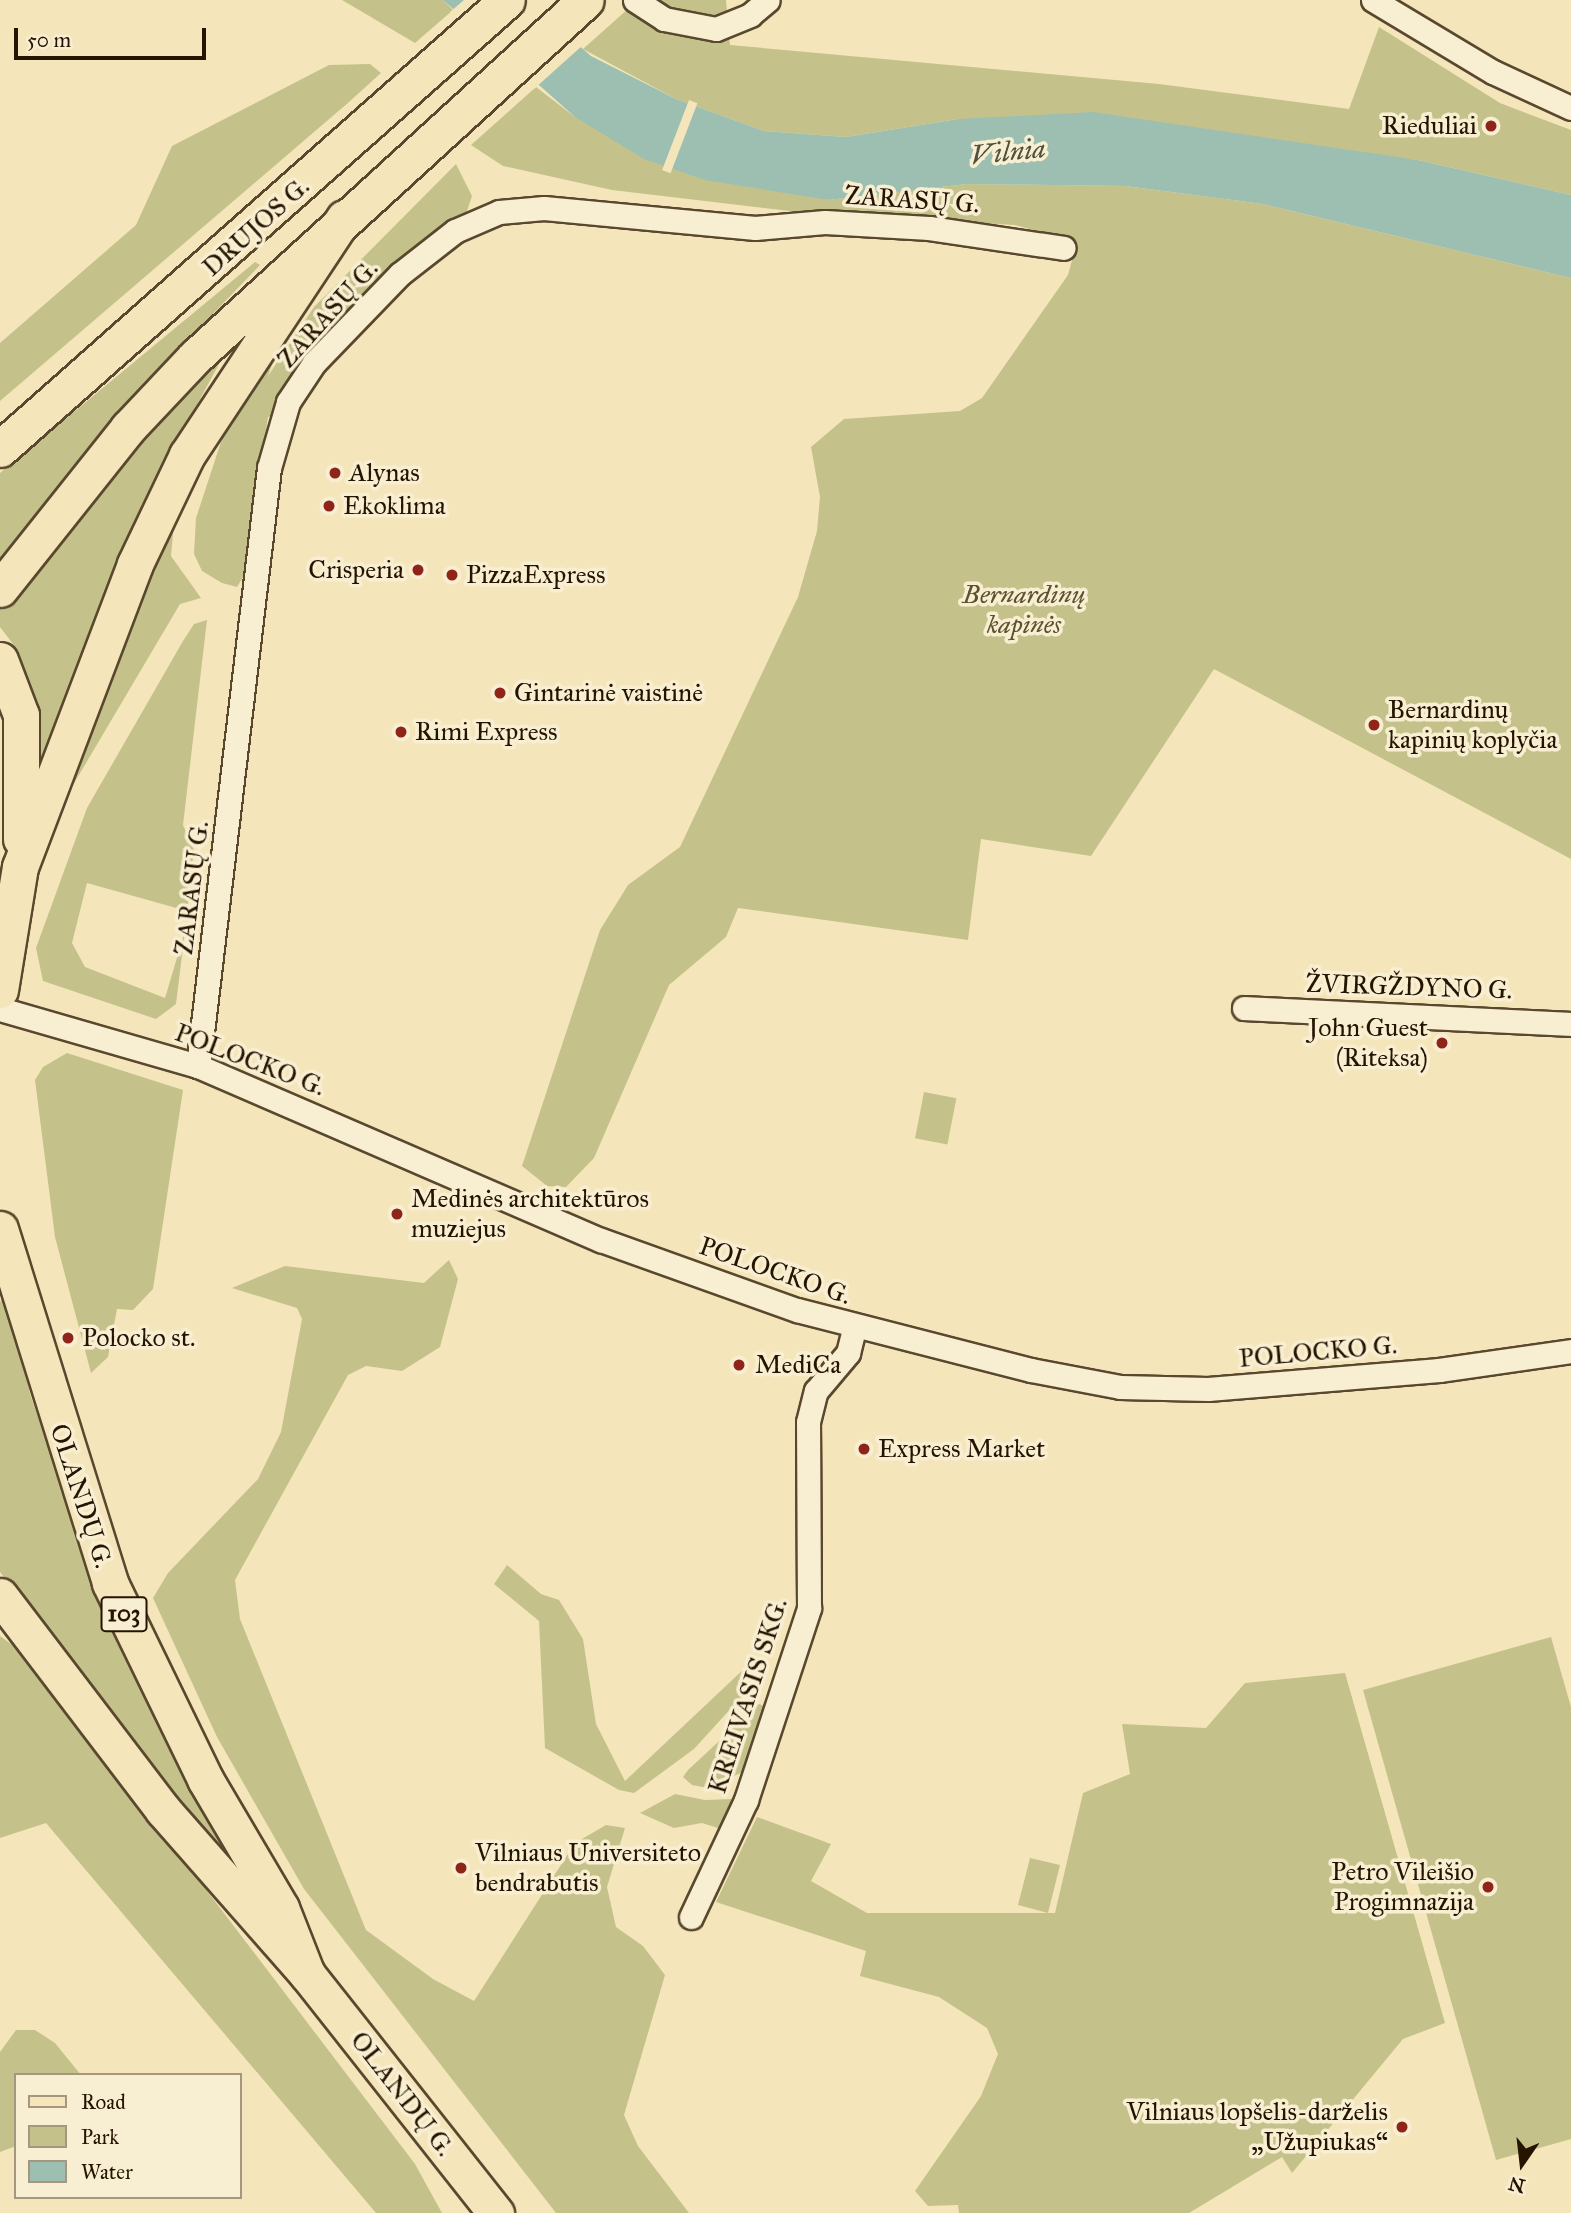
<!DOCTYPE html>
<meta charset="utf-8">
<style>
body{margin:0}
#map{position:relative;width:1571px;height:2213px;overflow:hidden;background:#f5e5ba;font-family:"IM FELL Great Primer",serif}
div>[style]{position:absolute}
.green>*{inset:0;background:#c4c28a;transform-origin:0 0}
.water>*{inset:0;background:#9cbfb2}
.pier>*{inset:0;background:#f5e5ba;transform-origin:0 0}
.roads{filter:drop-shadow(2px 0 #59482e) drop-shadow(-2px 0 #59482e) drop-shadow(0 2px #59482e) drop-shadow(0 -2px #59482e)}
.street>*{height:23px;margin:-11.5px;padding:0 11.5px;transform-origin:11.5px;border-radius:11.5px;background:#f8eed2}
.primary>*{height:35px;margin:-17.5px;padding:0 17.5px;transform-origin:17.5px;border-radius:17.5px;background:#f5e5ba}
.dots>*{width:19px;height:19px;translate:-50% -50%;box-sizing:border-box;border:4px solid #f8eed2;border-radius:50%}
span{translate:-50% -50%;white-space:nowrap;text-align:center;line-height:1.15;-webkit-text-stroke:7px #f8eed2;paint-order:stroke}
.shield-label span{padding:2px 5px;background:#f8eed2;border:2px solid;border-radius:5px;-webkit-text-stroke-width:0}
.shield-label{font-size:24px;color:#251400;font-weight:700}
.poi-label{font-size:26px;color:#251400}
.right{translate:-100% -50%;text-align:right}
.left{translate:0 -50%;text-align:left}
.street-label{font-size:26px;color:#251400}
.park-label{font-size:26px;color:#5d5130;font-style:italic}
.water-label{font-size:28px;color:#4f503e;font-style:italic}
.legend{position:absolute;left:14px;top:2073px;width:228px;height:126px;box-sizing:border-box;background:#f8eed2;border:2px solid #a4977e;margin:0;padding:9px 12px;list-style:none;font-size:21px;color:#251400}
.legend li{display:flex;align-items:center;gap:14px;height:35px}
.legend b{width:35px;border:2px solid #a4977e}
.north{position:absolute;left:1487px;top:2129px;width:70px;height:70px;-webkit-text-stroke:5px #f8eed2;paint-order:stroke;rotate:194deg;font-size:19px;font-weight:700;line-height:28px;text-align:center;color:#251400}
.north::after{content:'';display:block;margin:auto;width:24px;height:32px;background:#251400;clip-path:polygon(50% 0,100% 100%,50% 72%,0 100%)}
.scale{position:absolute;left:14px;top:28px;width:192px;height:32px;box-sizing:border-box;border:4px solid #251400;border-top:0;padding-left:9px;font-size:21px;line-height:24px;white-space:nowrap;color:#251400;-webkit-text-stroke:5px #f8eed2;paint-order:stroke}
</style>
<div id="map">
<div class="green">
<div style="clip-path:polygon(342px 0,443px 0,453px 10px,415px 43px)"></div>
<div style="clip-path:polygon(638px 0,726px 0,730px 45px,1159px 84px,1349px 109px,1379px 27px,1500px 103px,1571px 130px,1571px 195px,1418px 160px,958px 119px,846px 137px,764px 131px,676px 99px,583px 49px)"></div>
<div style="clip-path:polygon(370px 64px,381px 73px,349px 102px,0 401px,0 343px,136px 225px,172px 146px,329px 65px)"></div>
<div style="clip-path:polygon(536px 87px,575px 117px,828px 200px,967px 184px,1125px 186px,1263px 204px,1571px 278px,1571px 859px,1214px 669px,1091px 856px,981px 839px,968px 940px,738px 908px,726px 937px,669px 985px,594px 1158px,566px 1187px,547px 1186px,522px 1166px,600px 930px,628px 885px,680px 847px,798px 597px,817px 531px,820px 497px,811px 447px,844px 419px,960px 411px,982px 398px,1068px 275px,1077px 242px,1015px 225px,807px 213px,612px 190px,503px 166px,471px 145px)"></div>
<div style="clip-path:polygon(456px 164px,472px 196px,466px 214px,279px 415px,268px 417px,245px 574px,237px 587px,222px 583px,202px 571px,194px 554px,196px 518px,221px 442px,253px 379px,288px 339px,274px 359px,268px 376px,314px 307px)"></div>
<div style="clip-path:polygon(255px 262px,260px 265px,134px 396px,0 561px,0 473px)"></div>
<div style="clip-path:polygon(232px 340px,140px 510px,41px 771px,33px 700px,16px 648px,0 627px,0 607px,151px 425px)"></div>
<div style="clip-path:polygon(176px 500px,171px 556px,201px 598px,180px 604px,63px 802px)"></div>
<div style="clip-path:polygon(207px 620px,183px 825px,194px 850px,187px 911px,87px 883px,72px 943px,85px 967px,165px 998px,185px 931px,176px 1004px,156px 1019px,43px 981px,36px 948px,87px 808px,183px 641px,194px 624px)"></div>
<div style="clip-path:polygon(67px 1053px,183px 1090px,153px 1289px,133px 1310px,117px 1309px,108px 1357px,91px 1373px,55px 1237px,35px 1080px,43px 1067px)"></div>
<div style="left:924px;top:1092px;width:33px;height:47px;rotate:11deg"></div>
<div style="clip-path:polygon(449px 1260px,458px 1279px,440px 1347px,402px 1371px,366px 1366px,348px 1375px,235px 1580px,240px 1619px,366px 1930px,433px 1979px,474px 2001px,575px 1843px,606px 1825px,625px 1828px,607px 1887px,616px 1927px,643px 1946px,665px 1975px,624px 2115px,638px 2146px,689px 2213px,556px 2213px,304px 1889px,217px 1737px,153px 1598px,168px 1573px,258px 1479px,281px 1432px,302px 1319px,297px 1308px,232px 1288px,285px 1266px,424px 1283px)"></div>
<div style="clip-path:polygon(6px 1293px,31px 1397px,83px 1544px,267px 1912px,0 1572px,0 1302px)"></div>
<div style="clip-path:polygon(507px 1565px,541px 1594px,559px 1600px,583px 1639px,596px 1724px,625px 1781px,746px 1667px,765px 1671px,694px 1749px,634px 1793px,619px 1790px,545px 1748px,539px 1621px,494px 1584px)"></div>
<div style="clip-path:polygon(0 1636px,29px 1657px,415px 2164px,442px 2213px,376px 2213px,46px 1823px,0 1838px)"></div>
<div style="clip-path:polygon(1551px 1637px,1571px 1707px,1571px 2139px,1496px 2160px,1363px 1690px)"></div>
<div style="clip-path:polygon(1345px 1673px,1445px 2023px,1403px 2039px,1292px 2173px,1282px 2157px,1189px 2213px,959px 2213px,958px 2205px,928px 2206px,915px 2191px,981px 2096px,998px 2054px,987px 2028px,939px 1997px,860px 1976px,866px 1951px,716px 1902px,757px 1817px,831px 1844px,811px 1881px,867px 1913px,1048px 1913px,1018px 1905px,1030px 1858px,1060px 1865px,1048px 1913px,1055px 1913px,1083px 1793px,1130px 1774px,1122px 1724px,1206px 1728px,1245px 1683px)"></div>
<div style="clip-path:polygon(759px 1704px,767px 1707px,747px 1770px,708px 1788px,692px 1785px,683px 1777px,688px 1770px)"></div>
<div style="clip-path:polygon(675px 1794px,705px 1800px,734px 1799px,721px 1829px,702px 1823px,674px 1828px,640px 1813px)"></div>
<div style="clip-path:polygon(16px 2030px,35px 2030px,55px 2043px,81px 2075px,16px 2075px,16px 2146px,0 2152px,0 2052px)"></div>
</div>
<div class="water">
<div style="clip-path:polygon(443px 0,526px 0,591px 56px,676px 99px,764px 131px,846px 137px,958px 119px,1093px 112px,1418px 160px,1571px 195px,1571px 278px,1263px 204px,1125px 186px,967px 184px,828px 200px,705px 180px,644px 159px,575px 117px)"></div>
</div>
<div class="pier">
<div style="clip-path:polygon(464px 0,531px 0,583px 45px,534px 89px,450px 12px)"></div>
<div style="left:689px;top:100px;width:9px;height:75px;rotate:21deg"></div>
</div>
<div class="roads">
<div class="street">
<div style="left:635px;top:0;width:35px;rotate:33deg"></div>
<div style="left:664px;top:19px;width:53px;rotate:10.9deg"></div>
<div style="left:716px;top:29px;width:37px;rotate:-22deg"></div>
<div style="left:750px;top:15px;width:23px;rotate:-40deg"></div>
<div style="left:1373px;top:0;width:140px;rotate:31deg"></div>
<div style="left:1493px;top:72px;width:86px;rotate:24.8deg"></div>
<div style="left:1244px;top:1008px;width:327px;rotate:2.8deg"></div>
<div style="left:0;top:1009px;width:206px;rotate:16.1deg"></div>
<div style="left:198px;top:1066px;width:439px;rotate:23.4deg"></div>
<div style="left:601px;top:1240px;width:208px;rotate:19.7deg"></div>
<div style="left:797px;top:1310px;width:242px;rotate:14.4deg"></div>
<div style="left:1031px;top:1370px;width:91px;rotate:10.8deg"></div>
<div style="left:1120px;top:1387px;width:88px;rotate:1.3deg"></div>
<div style="left:1208px;top:1389px;width:232px;rotate:-4.7deg"></div>
<div style="left:1439px;top:1370px;width:133px;rotate:-8.2deg"></div>
<div style="left:198px;top:1066px;width:602px;rotate:-83.23deg"></div>
<div style="left:269px;top:468px;width:69px;rotate:-73.9deg"></div>
<div style="left:288px;top:402px;width:47px;rotate:-56.3deg"></div>
<div style="left:314px;top:363px;width:124px;rotate:-46deg"></div>
<div style="left:400px;top:274px;width:70px;rotate:-38deg"></div>
<div style="left:455px;top:231px;width:48px;rotate:-23.4deg"></div>
<div style="left:499px;top:212px;width:45px;rotate:-5.1deg"></div>
<div style="left:544px;top:208px;width:212px;rotate:5.4deg"></div>
<div style="left:755px;top:228px;width:70px;rotate:-4.9deg"></div>
<div style="left:825px;top:222px;width:104px;rotate:3.3deg"></div>
<div style="left:929px;top:228px;width:136px;rotate:8.4deg"></div>
<div style="left:691px;top:1917px;width:129px;rotate:-64.8deg"></div>
<div style="left:746px;top:1800px;width:202px;rotate:-71.8deg"></div>
<div style="left:809px;top:1608px;width:186px;rotate:-90.3deg"></div>
<div style="left:808px;top:1422px;width:32px;rotate:-76deg"></div>
<div style="left:816px;top:1391px;width:50px;rotate:-49.9deg"></div>
<div style="left:848px;top:1353px;width:25px;rotate:-76deg"></div>
</div>
<div class="primary">
<div style="left:0;top:449px;width:677px;rotate:-41.53deg"></div>
<div style="left:0;top:589px;width:206px;rotate:-51.5deg"></div>
<div style="left:128px;top:428px;width:98px;rotate:-46.7deg"></div>
<div style="left:195px;top:357px;width:529px;rotate:-42.4deg"></div>
<div style="left:0;top:660px;width:59px;rotate:69.1deg"></div>
<div style="left:21px;top:715px;width:124px;rotate:90deg"></div>
<div style="left:0;top:990px;width:125px;rotate:-80.8deg"></div>
<div style="left:20px;top:867px;width:324px;rotate:-69.2deg"></div>
<div style="left:135px;top:564px;width:121px;rotate:-64.5deg"></div>
<div style="left:187px;top:455px;width:284px;rotate:-56.5deg"></div>
<div style="left:0;top:1229px;width:371px;rotate:72.7deg"></div>
<div style="left:110px;top:1583px;width:218px;rotate:64.1deg"></div>
<div style="left:205px;top:1779px;width:150px;rotate:59.5deg"></div>
<div style="left:281px;top:1908px;width:71px;rotate:68.5deg"></div>
<div style="left:0;top:1596px;width:269px;rotate:52.7deg"></div>
<div style="left:163px;top:1810px;width:218px;rotate:48.7deg"></div>
<div style="left:307px;top:1974px;width:305px;rotate:51.7deg"></div>
</div>
</div>
<div class="dots">
<div style="left:1491px;top:126px;background:#8f2418"></div>
<div style="left:335px;top:473px;background:#8f2418"></div>
<div style="left:329px;top:506px;background:#8f2418"></div>
<div style="left:418px;top:570px;background:#8f2418"></div>
<div style="left:452px;top:575px;background:#8f2418"></div>
<div style="left:500px;top:693px;background:#8f2418"></div>
<div style="left:1374px;top:725px;background:#8f2418"></div>
<div style="left:401px;top:732px;background:#8f2418"></div>
<div style="left:1442px;top:1043px;background:#8f2418"></div>
<div style="left:397px;top:1214px;background:#8f2418"></div>
<div style="left:68px;top:1338px;background:#8f2418"></div>
<div style="left:739px;top:1365px;background:#8f2418"></div>
<div style="left:864px;top:1449px;background:#8f2418"></div>
<div style="left:461px;top:1868px;background:#8f2418"></div>
<div style="left:1488px;top:1887px;background:#8f2418"></div>
<div style="left:1402px;top:2127px;background:#8f2418"></div>
</div>
<div class="shield-label">
<span style="left:124px;top:1614px">103</span>
</div>
<div class="poi-label">
<span class="right" style="left:1477px;top:126px">Rieduliai</span>
<span class="left" style="left:349px;top:473px">Alynas</span>
<span class="left" style="left:343px;top:506px">Ekoklima</span>
<span class="right" style="left:404px;top:570px">Crisperia</span>
<span class="left" style="left:466px;top:575px">PizzaExpress</span>
<span class="left" style="left:514px;top:693px">Gintarinė vaistinė</span>
<span class="left" style="left:1388px;top:725px">Bernardinų<br>kapinių koplyčia</span>
<span class="left" style="left:415px;top:732px">Rimi Express</span>
<span class="right" style="left:1428px;top:1043px">John Guest<br>(Riteksa)</span>
<span class="left" style="left:411px;top:1214px">Medinės architektūros<br>muziejus</span>
<span class="left" style="left:82px;top:1338px">Polocko st.</span>
<span class="left" style="left:755px;top:1365px">MediCa</span>
<span class="left" style="left:878px;top:1449px">Express Market</span>
<span class="left" style="left:475px;top:1868px">Vilniaus Universiteto<br>bendrabutis</span>
<span class="right" style="left:1474px;top:1887px">Petro Vileišio<br>Progimnazija</span>
<span class="right" style="left:1388px;top:2127px">Vilniaus lopšelis-darželis<br>„Užupiukas“</span>
</div>
<div class="street-label">
<span style="left:912px;top:200px;rotate:4deg">ZARASŲ G.</span>
<span style="left:256px;top:227px;rotate:-42deg">DRUJOS G.</span>
<span style="left:328px;top:314px;rotate:-48deg">ZARASŲ G.</span>
<span style="left:192px;top:888px;rotate:-83deg">ZARASŲ G.</span>
<span style="left:1409px;top:987px;rotate:2deg">ŽVIRGŽDYNO G.</span>
<span style="left:250px;top:1060px;rotate:21deg">POLOCKO G.</span>
<span style="left:775px;top:1271px;rotate:19deg">POLOCKO G.</span>
<span style="left:1318px;top:1352px;rotate:-5deg">POLOCKO G.</span>
<span style="left:81px;top:1496px;rotate:72deg">OLANDŲ G.</span>
<span style="left:748px;top:1696px;rotate:-72deg">KREIVASIS SKG.</span>
<span style="left:402px;top:2094px;rotate:52deg">OLANDŲ G.</span>
</div>
<div class="park-label">
<span style="left:1024px;top:610px">Bernardinų<br>kapinės</span>
</div>
<div class="water-label">
<span style="left:1008px;top:152px;rotate:-6deg">Vilnia</span>
</div>
<ul class="legend">
<li><b style="height:9px;background:#f5e5ba"></b>Road</li>
<li><b style="height:19px;background:#c4c28a"></b>Park</li>
<li><b style="height:19px;background:#9cbfb2"></b>Water</li>
</ul>
<div class="north">N</div>
<div class="scale">50 m</div>
</div>
